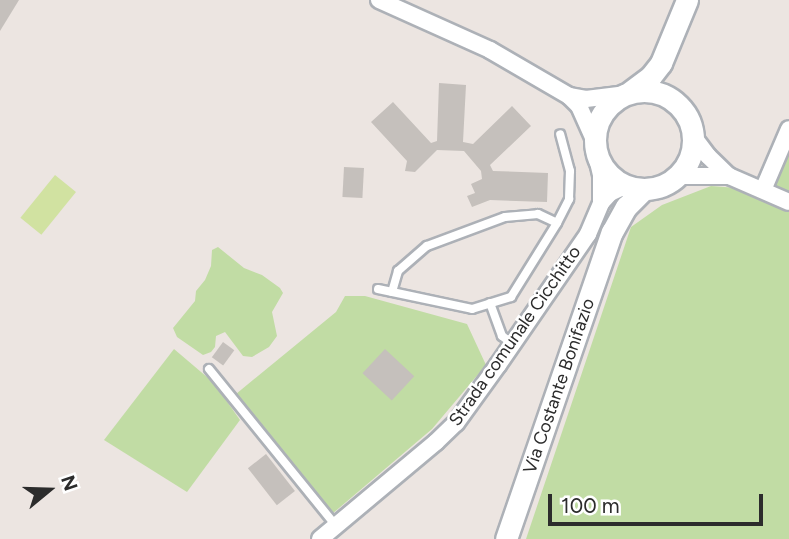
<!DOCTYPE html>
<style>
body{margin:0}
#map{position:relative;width:789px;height:539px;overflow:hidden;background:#ece5e1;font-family:Figtree,sans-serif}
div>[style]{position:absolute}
.green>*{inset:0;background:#c1dca4}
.pitch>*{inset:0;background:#d1e2a1;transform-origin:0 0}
.building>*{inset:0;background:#c5c0bc;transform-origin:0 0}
.roads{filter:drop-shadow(2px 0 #adb1b7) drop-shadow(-2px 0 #adb1b7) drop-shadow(0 2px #adb1b7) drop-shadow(0 -2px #adb1b7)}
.lane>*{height:8px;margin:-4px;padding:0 4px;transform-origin:4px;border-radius:4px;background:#fff}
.street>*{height:16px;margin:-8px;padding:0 8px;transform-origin:8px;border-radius:8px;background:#fff}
.secondary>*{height:21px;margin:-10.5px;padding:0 10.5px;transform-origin:10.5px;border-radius:10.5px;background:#fff}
.secondary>.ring{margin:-10.5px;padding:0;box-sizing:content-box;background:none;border:21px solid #fff;border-radius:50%}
span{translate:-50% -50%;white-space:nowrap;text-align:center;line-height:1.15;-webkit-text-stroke:5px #fff;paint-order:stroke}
.street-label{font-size:18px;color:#2c2c2c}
.north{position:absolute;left:14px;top:455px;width:70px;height:70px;-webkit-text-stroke:5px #fff;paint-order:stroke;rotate:71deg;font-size:19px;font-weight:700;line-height:28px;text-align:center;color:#2c2c2c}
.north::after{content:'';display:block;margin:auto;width:24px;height:32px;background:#2c2c2c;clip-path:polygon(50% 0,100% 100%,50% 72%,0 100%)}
.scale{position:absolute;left:548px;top:494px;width:215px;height:32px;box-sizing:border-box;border:4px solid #2c2c2c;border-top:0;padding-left:9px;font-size:21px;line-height:24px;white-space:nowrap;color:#2c2c2c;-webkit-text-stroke:5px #fff;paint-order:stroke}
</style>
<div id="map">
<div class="green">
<div style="clip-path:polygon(789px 125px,789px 539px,526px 539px,631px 227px,662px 205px,711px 186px,763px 190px)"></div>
<div style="clip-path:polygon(218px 247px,244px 268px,262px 275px,280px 288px,283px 293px,272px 312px,277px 336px,269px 347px,252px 357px,243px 356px,225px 332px,216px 336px,215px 347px,211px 352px,203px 355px,177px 337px,173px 328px,195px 301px,196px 291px,205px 280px,211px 266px,212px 250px)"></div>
<div style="clip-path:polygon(345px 296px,365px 296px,467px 324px,486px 365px,432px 429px,332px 514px,236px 394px,336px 312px)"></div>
<div style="clip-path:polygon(174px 349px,214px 383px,240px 420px,187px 492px,104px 440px)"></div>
</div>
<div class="pitch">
<div style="left:55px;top:175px;width:27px;height:55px;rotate:39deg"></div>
</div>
<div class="building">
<div style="clip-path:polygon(0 0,19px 0,0 31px)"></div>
<div style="clip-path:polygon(439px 83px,466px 85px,463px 142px,473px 144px,512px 106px,531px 126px,490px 165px,493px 171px,548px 173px,547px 202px,490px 200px,472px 207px,467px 196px,475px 193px,471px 184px,482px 179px,481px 171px,464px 151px,437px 150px,415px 172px,405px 171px,407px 161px,371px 122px,393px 102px,431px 143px,437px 141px)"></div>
<div style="left:344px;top:167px;width:20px;height:30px;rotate:3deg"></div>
<div style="left:223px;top:342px;width:14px;height:19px;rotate:36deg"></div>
<div style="left:385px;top:349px;width:40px;height:33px;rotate:43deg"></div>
<div style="left:266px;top:454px;width:47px;height:23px;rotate:52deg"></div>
</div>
<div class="roads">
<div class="lane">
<div style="left:378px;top:289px;width:96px;rotate:12deg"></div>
<div style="left:472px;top:309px;width:41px;rotate:-17.1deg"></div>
<div style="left:511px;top:297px;width:87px;rotate:-58.1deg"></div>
<div style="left:557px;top:223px;width:27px;rotate:-63deg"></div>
<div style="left:569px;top:199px;width:28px;rotate:-88deg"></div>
<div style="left:570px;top:171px;width:38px;rotate:-105deg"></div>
<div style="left:392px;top:292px;width:22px;rotate:-74deg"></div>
<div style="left:398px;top:271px;width:38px;rotate:-41deg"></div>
<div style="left:427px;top:246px;width:83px;rotate:-20.4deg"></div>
<div style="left:505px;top:217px;width:33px;rotate:-5deg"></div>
<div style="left:538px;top:214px;width:21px;rotate:25deg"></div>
<div style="left:490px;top:303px;width:35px;rotate:70deg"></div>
<div style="left:502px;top:336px;width:14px;rotate:36deg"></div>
<div style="left:209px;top:369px;width:203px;rotate:51deg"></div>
</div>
<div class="street">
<div style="left:379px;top:0;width:122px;rotate:24.2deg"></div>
<div style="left:490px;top:50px;width:91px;rotate:30.2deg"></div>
<div style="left:569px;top:96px;width:14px;rotate:45deg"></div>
<div style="left:579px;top:106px;width:37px;rotate:66deg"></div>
<div style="left:569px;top:96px;width:17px;rotate:10deg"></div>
<div style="left:586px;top:99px;width:39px;rotate:-7deg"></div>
<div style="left:693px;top:136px;width:25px;rotate:53deg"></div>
<div style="left:708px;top:156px;width:29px;rotate:44deg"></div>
<div style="left:729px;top:176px;width:65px;rotate:23.4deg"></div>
<div style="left:678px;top:176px;width:51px"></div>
<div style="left:763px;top:190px;width:66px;rotate:-66.9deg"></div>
<div style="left:601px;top:203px;width:13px;rotate:-48deg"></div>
<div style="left:610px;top:193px;width:17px;rotate:-25deg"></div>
<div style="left:320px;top:539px;width:151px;rotate:-39.9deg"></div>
<div style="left:436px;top:442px;width:28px;rotate:-44deg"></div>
<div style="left:456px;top:423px;width:72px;rotate:-54.1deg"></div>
<div style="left:498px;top:365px;width:159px;rotate:-55.5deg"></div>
<div style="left:588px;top:234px;width:34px;rotate:-67deg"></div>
<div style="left:601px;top:203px;width:28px;rotate:-90deg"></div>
<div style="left:601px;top:175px;width:23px;rotate:-103deg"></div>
</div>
<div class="secondary">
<div class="ring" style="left:595px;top:91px;width:77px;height:77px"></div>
<div style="left:630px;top:92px;width:26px;rotate:-37deg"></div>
<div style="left:651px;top:76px;width:16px;rotate:-52deg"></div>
<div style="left:661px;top:63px;width:68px;rotate:-67.6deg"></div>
<div style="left:506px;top:539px;width:325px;rotate:-71deg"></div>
<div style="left:612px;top:232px;width:29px;rotate:-61deg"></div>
<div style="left:626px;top:207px;width:25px;rotate:-45deg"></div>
</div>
</div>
<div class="street-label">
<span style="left:515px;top:336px;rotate:-55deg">Strada comunale Cicchitto</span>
<span style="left:559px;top:386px;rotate:-71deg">Via Costante Bonifazio</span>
</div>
<div class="north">N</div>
<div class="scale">100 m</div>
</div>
